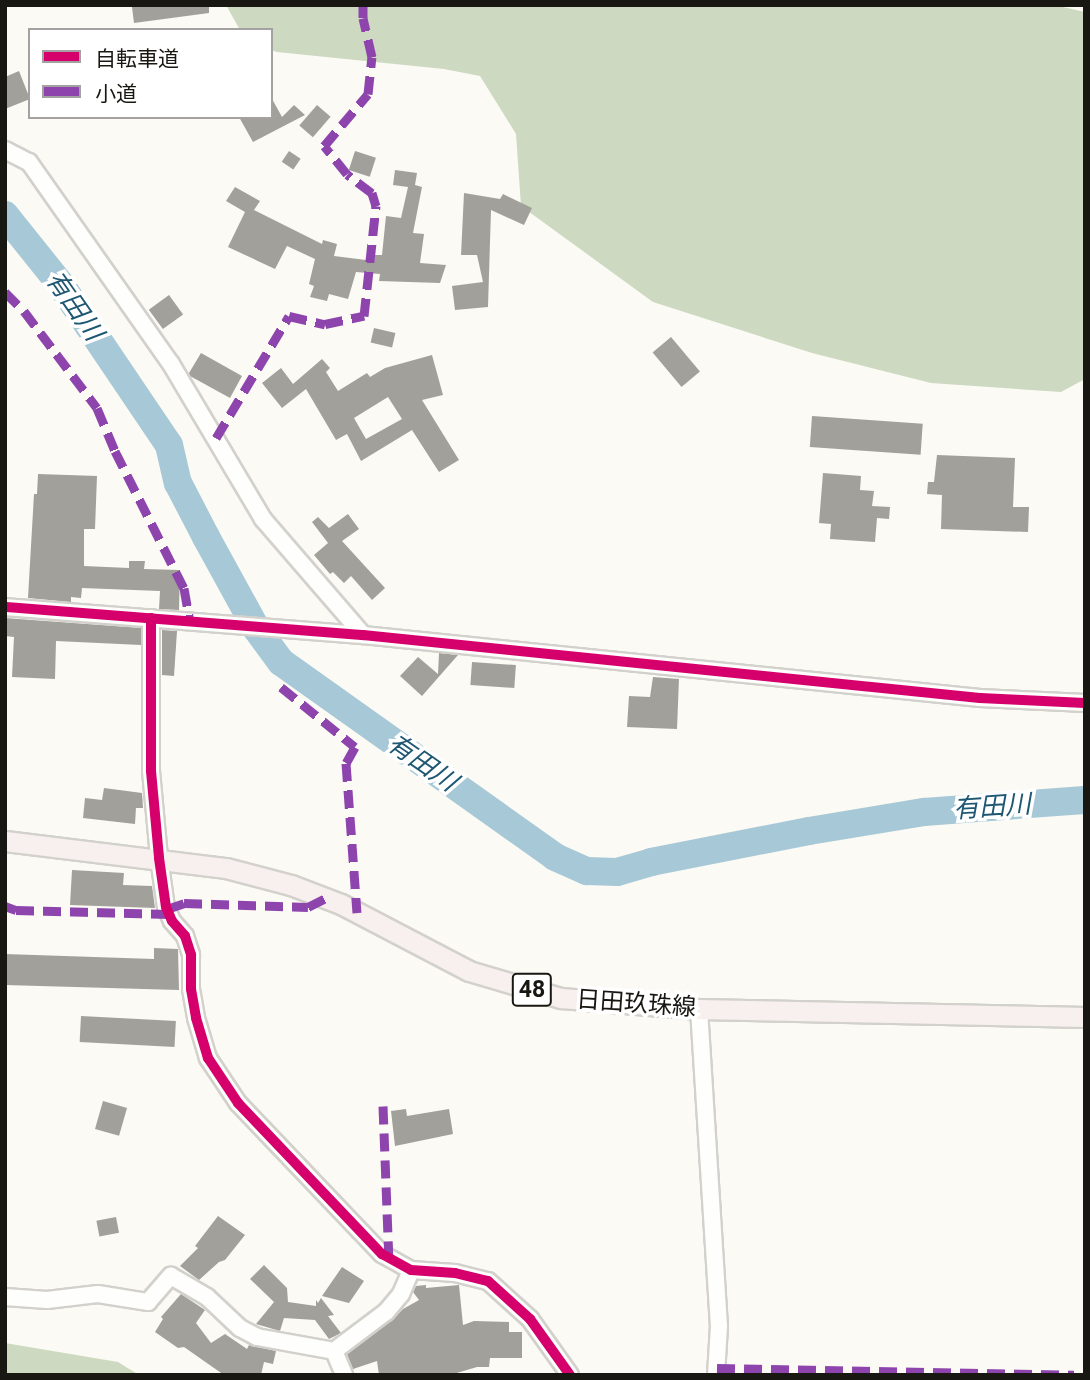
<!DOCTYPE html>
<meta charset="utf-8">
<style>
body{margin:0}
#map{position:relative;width:1090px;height:1380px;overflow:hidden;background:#fbfaf4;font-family:Roboto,"Noto Sans JP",sans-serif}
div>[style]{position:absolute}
.forest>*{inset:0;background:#cdd9c0}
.river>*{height:28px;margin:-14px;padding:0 14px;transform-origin:14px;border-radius:14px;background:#a7c8d7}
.building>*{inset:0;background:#a2a09b;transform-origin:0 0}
.roads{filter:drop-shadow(2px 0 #d3d1cc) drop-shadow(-2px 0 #d3d1cc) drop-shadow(0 2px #d3d1cc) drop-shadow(0 -2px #d3d1cc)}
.minor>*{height:16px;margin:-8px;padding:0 8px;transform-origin:8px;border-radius:8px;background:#fefefd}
.major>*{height:19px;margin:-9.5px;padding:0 9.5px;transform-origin:9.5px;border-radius:9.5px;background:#f8f0ef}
.quiet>*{height:9px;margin-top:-4.5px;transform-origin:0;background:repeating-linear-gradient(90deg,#8e44ad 0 18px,transparent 0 27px)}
.cycleway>*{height:10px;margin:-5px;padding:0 5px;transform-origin:5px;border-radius:5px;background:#d6006c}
span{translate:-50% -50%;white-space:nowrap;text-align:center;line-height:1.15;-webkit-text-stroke:7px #fff;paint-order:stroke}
.shield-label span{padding:2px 5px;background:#fff;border:2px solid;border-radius:5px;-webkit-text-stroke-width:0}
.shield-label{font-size:23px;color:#191711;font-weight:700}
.street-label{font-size:24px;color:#191711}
.water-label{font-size:26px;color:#1d5772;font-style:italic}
.frame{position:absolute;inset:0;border:7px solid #191711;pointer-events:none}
.legend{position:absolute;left:28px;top:28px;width:245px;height:91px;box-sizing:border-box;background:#fff;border:2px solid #a3a2a0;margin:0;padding:9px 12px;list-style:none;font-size:21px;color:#191711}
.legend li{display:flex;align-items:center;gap:14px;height:35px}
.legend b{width:35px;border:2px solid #a3a2a0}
</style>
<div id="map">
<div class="forest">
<div style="clip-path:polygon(226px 5px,1054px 5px,1085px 12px,1085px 379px,1061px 392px,931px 383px,812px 353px,653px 302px,521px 206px,516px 134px,480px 76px,444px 69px,277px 52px,271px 50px,271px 30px,240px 30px)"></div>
<div style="clip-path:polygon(5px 1343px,118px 1362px,139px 1375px,5px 1375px)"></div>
</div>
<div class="river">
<div style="left:5px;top:215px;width:90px;rotate:51.3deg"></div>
<div style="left:61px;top:285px;width:193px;rotate:56deg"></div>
<div style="left:169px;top:445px;width:39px;rotate:77deg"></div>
<div style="left:178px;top:483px;width:61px;rotate:62.6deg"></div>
<div style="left:206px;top:537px;width:104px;rotate:61.2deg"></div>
<div style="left:256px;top:628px;width:42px;rotate:53.7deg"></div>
<div style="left:281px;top:662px;width:336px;rotate:35.4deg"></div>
<div style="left:555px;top:857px;width:35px;rotate:24deg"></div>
<div style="left:587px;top:871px;width:30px;rotate:2deg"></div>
<div style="left:617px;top:872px;width:35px;rotate:-16deg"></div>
<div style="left:651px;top:862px;width:161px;rotate:-11.1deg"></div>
<div style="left:809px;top:831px;width:117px;rotate:-9.4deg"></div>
<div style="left:924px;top:812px;width:161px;rotate:-4.3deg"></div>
</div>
<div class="building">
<div style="clip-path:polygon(156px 5px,209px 5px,209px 13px,134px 23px,132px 7px)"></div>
<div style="clip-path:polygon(19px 71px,30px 99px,5px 109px,5px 77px)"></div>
<div style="clip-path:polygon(271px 97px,282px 117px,294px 105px,305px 115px,253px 142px,239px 117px,271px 117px)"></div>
<div style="left:317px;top:105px;width:18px;height:27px;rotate:41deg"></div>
<div style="left:289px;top:151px;width:14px;height:13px;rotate:34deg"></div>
<div style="left:355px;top:151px;width:22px;height:20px;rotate:18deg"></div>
<div style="clip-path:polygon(395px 170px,417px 173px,415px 185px,422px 187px,413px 233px,424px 234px,420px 263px,446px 265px,440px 283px,379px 281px,380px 274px,356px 272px,348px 299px,329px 294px,327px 301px,310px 297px,314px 286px,309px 284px,315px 259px,287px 246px,275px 269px,228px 247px,245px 212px,226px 201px,235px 187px,260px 201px,254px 210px,322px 244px,323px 240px,337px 244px,334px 256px,374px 261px,375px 255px,382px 255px,386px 216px,401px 218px,408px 187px,393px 185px)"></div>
<div style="clip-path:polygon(464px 193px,500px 199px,503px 194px,532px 208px,524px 225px,491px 210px,488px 307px,455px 310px,452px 286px,483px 282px,477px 255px,461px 255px)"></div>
<div style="left:169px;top:295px;width:24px;height:25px;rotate:54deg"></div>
<div style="left:374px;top:328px;width:22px;height:15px;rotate:13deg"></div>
<div style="left:671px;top:337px;width:45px;height:24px;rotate:50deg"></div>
<div style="clip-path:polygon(201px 353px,242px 376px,230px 398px,190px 376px,189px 373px)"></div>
<div style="clip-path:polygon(evenodd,432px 355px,443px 395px,422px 400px,459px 460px,439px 472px,412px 430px,361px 461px,347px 434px,336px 440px,306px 389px,282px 408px,262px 383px,281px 368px,293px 384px,322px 359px,330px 368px,326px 372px,338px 391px,367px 373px,370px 377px,385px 368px,432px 355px,388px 397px,402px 419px,366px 439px,354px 418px,388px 397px)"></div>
<div style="left:812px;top:416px;width:111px;height:31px;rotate:4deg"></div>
<div style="clip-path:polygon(937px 455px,1015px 458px,1013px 507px,1029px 507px,1028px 532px,941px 529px,942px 495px,927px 494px,928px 482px,934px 482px)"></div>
<div style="clip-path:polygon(823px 473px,861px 476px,860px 490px,874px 491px,872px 506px,890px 507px,889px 519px,877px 518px,875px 542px,830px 539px,831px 524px,819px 523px)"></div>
<div style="clip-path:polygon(38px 474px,97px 476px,95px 529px,84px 529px,84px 566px,129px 568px,129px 561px,145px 561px,144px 569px,180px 570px,179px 610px,159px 609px,160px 591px,82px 588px,81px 598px,71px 597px,71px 602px,28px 598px,34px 494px,37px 494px)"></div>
<div style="clip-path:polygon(348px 514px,359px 529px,342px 541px,385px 588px,372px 600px,351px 576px,344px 583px,333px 572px,330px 574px,314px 555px,328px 543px,312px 522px,318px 517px,329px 528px)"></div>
<div style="clip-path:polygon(5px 618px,141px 628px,141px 645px,56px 641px,55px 679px,12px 677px,14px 637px,5px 636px)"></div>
<div style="clip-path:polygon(162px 630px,177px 631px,174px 676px,162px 675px)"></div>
<div style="clip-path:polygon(439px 653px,458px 655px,422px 696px,400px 676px,418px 657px,438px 674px)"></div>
<div style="left:472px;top:662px;width:44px;height:23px;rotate:4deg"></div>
<div style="clip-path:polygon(653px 677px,679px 679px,677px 729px,627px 727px,629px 696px,650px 697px)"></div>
<div style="clip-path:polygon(104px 788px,142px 793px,143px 808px,136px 808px,135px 824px,83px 818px,85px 798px,102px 800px)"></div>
<div style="clip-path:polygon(72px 870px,124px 873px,123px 885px,152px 886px,155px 908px,70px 905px)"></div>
<div style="clip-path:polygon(154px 948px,178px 949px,179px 990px,5px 985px,5px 954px,154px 959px)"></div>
<div style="left:81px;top:1016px;width:95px;height:26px;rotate:3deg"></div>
<div style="left:103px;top:1101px;width:25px;height:29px;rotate:16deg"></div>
<div style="clip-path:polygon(406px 1109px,407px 1116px,449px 1109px,453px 1134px,395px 1146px,391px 1111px)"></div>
<div style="clip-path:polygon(218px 1216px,245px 1235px,225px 1260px,219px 1262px,199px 1280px,180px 1266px,198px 1248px,195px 1246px)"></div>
<div style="left:116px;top:1217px;width:16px;height:20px;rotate:79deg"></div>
<div style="clip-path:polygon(264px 1265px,287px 1288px,288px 1302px,316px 1306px,316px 1300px,318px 1303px,321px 1298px,334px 1315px,328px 1316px,341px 1333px,329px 1339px,315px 1320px,284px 1318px,280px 1331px,256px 1324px,274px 1302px,250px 1279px)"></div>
<div style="clip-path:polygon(342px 1267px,364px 1281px,349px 1303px,322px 1296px)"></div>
<div style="clip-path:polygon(426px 1285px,426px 1288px,459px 1285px,463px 1325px,474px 1321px,509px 1322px,509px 1332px,522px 1332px,522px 1358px,490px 1358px,489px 1367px,477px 1367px,450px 1375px,379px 1375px,377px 1361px,353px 1369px,347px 1354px,392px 1320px,403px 1309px,419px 1300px,413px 1292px,416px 1286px)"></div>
<div style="clip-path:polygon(181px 1294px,205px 1310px,196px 1323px,211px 1343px,225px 1334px,247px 1349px,249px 1345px,276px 1351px,273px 1364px,264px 1362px,261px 1375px,224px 1375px,184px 1347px,178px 1348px,155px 1332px,163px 1319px,161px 1317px)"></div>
</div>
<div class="roads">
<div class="minor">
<div style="left:5px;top:150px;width:27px;rotate:27deg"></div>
<div style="left:29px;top:162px;width:247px;rotate:54.9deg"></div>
<div style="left:171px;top:364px;width:180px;rotate:59.3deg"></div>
<div style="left:263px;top:519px;width:153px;rotate:49.2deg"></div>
<div style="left:5px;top:607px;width:359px;rotate:4.5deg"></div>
<div style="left:363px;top:635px;width:620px;rotate:5.83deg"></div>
<div style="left:980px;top:698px;width:105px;rotate:2.7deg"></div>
<div style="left:151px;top:618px;width:153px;rotate:90deg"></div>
<div style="left:151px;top:771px;width:87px;rotate:84.7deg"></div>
<div style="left:159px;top:858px;width:49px;rotate:81.9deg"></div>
<div style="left:166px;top:907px;width:15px;rotate:67deg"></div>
<div style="left:172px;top:921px;width:20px;rotate:49deg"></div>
<div style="left:185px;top:936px;width:20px;rotate:72deg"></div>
<div style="left:191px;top:955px;width:34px;rotate:90deg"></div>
<div style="left:191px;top:989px;width:29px;rotate:80deg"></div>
<div style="left:196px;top:1018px;width:42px;rotate:73.3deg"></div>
<div style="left:208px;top:1058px;width:54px;rotate:56.3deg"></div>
<div style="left:238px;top:1103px;width:209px;rotate:46.4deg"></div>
<div style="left:382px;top:1254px;width:33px;rotate:29deg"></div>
<div style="left:411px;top:1270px;width:44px;rotate:3.9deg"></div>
<div style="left:455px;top:1273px;width:34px;rotate:14deg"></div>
<div style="left:488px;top:1281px;width:57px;rotate:42.1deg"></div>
<div style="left:530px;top:1319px;width:69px;rotate:54.5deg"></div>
<div style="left:699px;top:1009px;width:318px;rotate:86.4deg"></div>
<div style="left:719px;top:1326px;width:49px;rotate:93.5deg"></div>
<div style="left:5px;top:1297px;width:42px;rotate:4.1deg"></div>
<div style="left:47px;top:1300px;width:51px;rotate:-6.7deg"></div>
<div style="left:98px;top:1294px;width:51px;rotate:9.1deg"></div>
<div style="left:148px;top:1302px;width:35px;rotate:-49deg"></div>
<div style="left:171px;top:1276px;width:42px;rotate:30.3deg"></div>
<div style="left:207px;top:1297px;width:45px;rotate:43.2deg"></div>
<div style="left:240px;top:1328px;width:19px;rotate:28deg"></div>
<div style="left:257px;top:1337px;width:78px;rotate:10.3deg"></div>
<div style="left:334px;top:1351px;width:65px;rotate:-36.9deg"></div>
<div style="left:386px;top:1312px;width:23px;rotate:-50deg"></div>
<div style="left:401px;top:1294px;width:26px;rotate:-67deg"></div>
<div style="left:334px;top:1351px;width:26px;rotate:67deg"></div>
</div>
<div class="major">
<div style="left:5px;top:841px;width:223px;rotate:7deg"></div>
<div style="left:226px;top:868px;width:67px;rotate:14.7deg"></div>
<div style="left:291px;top:885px;width:53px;rotate:20.8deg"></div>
<div style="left:341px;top:904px;width:144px;rotate:27.6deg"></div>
<div style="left:469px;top:971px;width:96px;rotate:16.4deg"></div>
<div style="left:561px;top:998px;width:138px;rotate:4.6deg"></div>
<div style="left:699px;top:1009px;width:386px;rotate:1.2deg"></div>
</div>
</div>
<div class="quiet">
<div style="left:5px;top:292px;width:27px;rotate:45deg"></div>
<div style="left:24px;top:311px;width:121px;rotate:53deg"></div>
<div style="left:97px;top:408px;width:47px;rotate:67.3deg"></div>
<div style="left:115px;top:451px;width:153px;rotate:63.3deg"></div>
<div style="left:184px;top:588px;width:35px;rotate:80deg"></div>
<div style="left:216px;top:438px;width:142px;rotate:-59.1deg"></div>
<div style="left:289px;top:316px;width:37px;rotate:13deg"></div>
<div style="left:325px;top:324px;width:40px;rotate:-12deg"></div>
<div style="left:364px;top:316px;width:111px;rotate:-83.8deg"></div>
<div style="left:376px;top:206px;width:14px;rotate:-107deg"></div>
<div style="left:372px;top:193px;width:31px;rotate:-143deg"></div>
<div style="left:347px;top:174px;width:36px;rotate:-129deg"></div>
<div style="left:324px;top:146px;width:68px;rotate:-49.8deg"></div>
<div style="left:368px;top:94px;width:37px;rotate:-84deg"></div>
<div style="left:372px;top:57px;width:40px;rotate:-103deg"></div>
<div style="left:363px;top:18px;width:13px;rotate:-90deg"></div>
<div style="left:281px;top:687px;width:95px;rotate:39deg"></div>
<div style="left:355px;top:747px;width:18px;rotate:119deg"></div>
<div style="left:346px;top:763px;width:150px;rotate:85.8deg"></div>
<div style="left:5px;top:906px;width:12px;rotate:20deg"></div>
<div style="left:16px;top:910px;width:153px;rotate:1.5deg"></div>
<div style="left:167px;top:909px;width:18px;rotate:-19deg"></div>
<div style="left:184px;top:903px;width:124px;rotate:1.8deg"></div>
<div style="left:308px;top:907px;width:20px;rotate:-27deg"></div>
<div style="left:383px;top:1106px;width:153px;rotate:87.8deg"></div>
<div style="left:717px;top:1368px;width:357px;rotate:1.1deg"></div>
</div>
<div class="cycleway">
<div style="left:5px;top:607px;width:359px;rotate:4.5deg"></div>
<div style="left:363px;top:635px;width:620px;rotate:5.83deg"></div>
<div style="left:980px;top:698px;width:105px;rotate:2.7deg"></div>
<div style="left:151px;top:618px;width:153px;rotate:90deg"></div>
<div style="left:151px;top:771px;width:87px;rotate:84.7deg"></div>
<div style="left:159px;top:858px;width:49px;rotate:81.9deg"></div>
<div style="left:166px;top:907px;width:15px;rotate:67deg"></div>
<div style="left:172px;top:921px;width:20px;rotate:49deg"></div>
<div style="left:185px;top:936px;width:20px;rotate:72deg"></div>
<div style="left:191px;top:955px;width:34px;rotate:90deg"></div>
<div style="left:191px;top:989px;width:29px;rotate:80deg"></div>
<div style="left:196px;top:1018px;width:42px;rotate:73.3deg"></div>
<div style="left:208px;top:1058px;width:54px;rotate:56.3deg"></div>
<div style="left:238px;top:1103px;width:209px;rotate:46.4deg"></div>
<div style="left:382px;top:1254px;width:33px;rotate:29deg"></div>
<div style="left:411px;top:1270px;width:44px;rotate:3.9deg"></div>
<div style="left:455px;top:1273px;width:34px;rotate:14deg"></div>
<div style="left:488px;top:1281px;width:57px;rotate:42.1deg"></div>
<div style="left:530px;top:1319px;width:69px;rotate:54.5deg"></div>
</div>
<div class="shield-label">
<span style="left:532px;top:990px">48</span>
</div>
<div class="street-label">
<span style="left:636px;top:1004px;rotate:4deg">日田玖珠線</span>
</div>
<div class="water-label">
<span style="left:74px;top:306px;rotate:55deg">有田川</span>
<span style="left:422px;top:763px;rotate:35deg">有田川</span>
<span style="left:992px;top:807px;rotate:-4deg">有田川</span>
</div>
<div class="frame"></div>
<ul class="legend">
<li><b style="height:9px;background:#d6006c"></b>自転車道</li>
<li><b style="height:9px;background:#8e44ad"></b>小道</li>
</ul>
</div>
